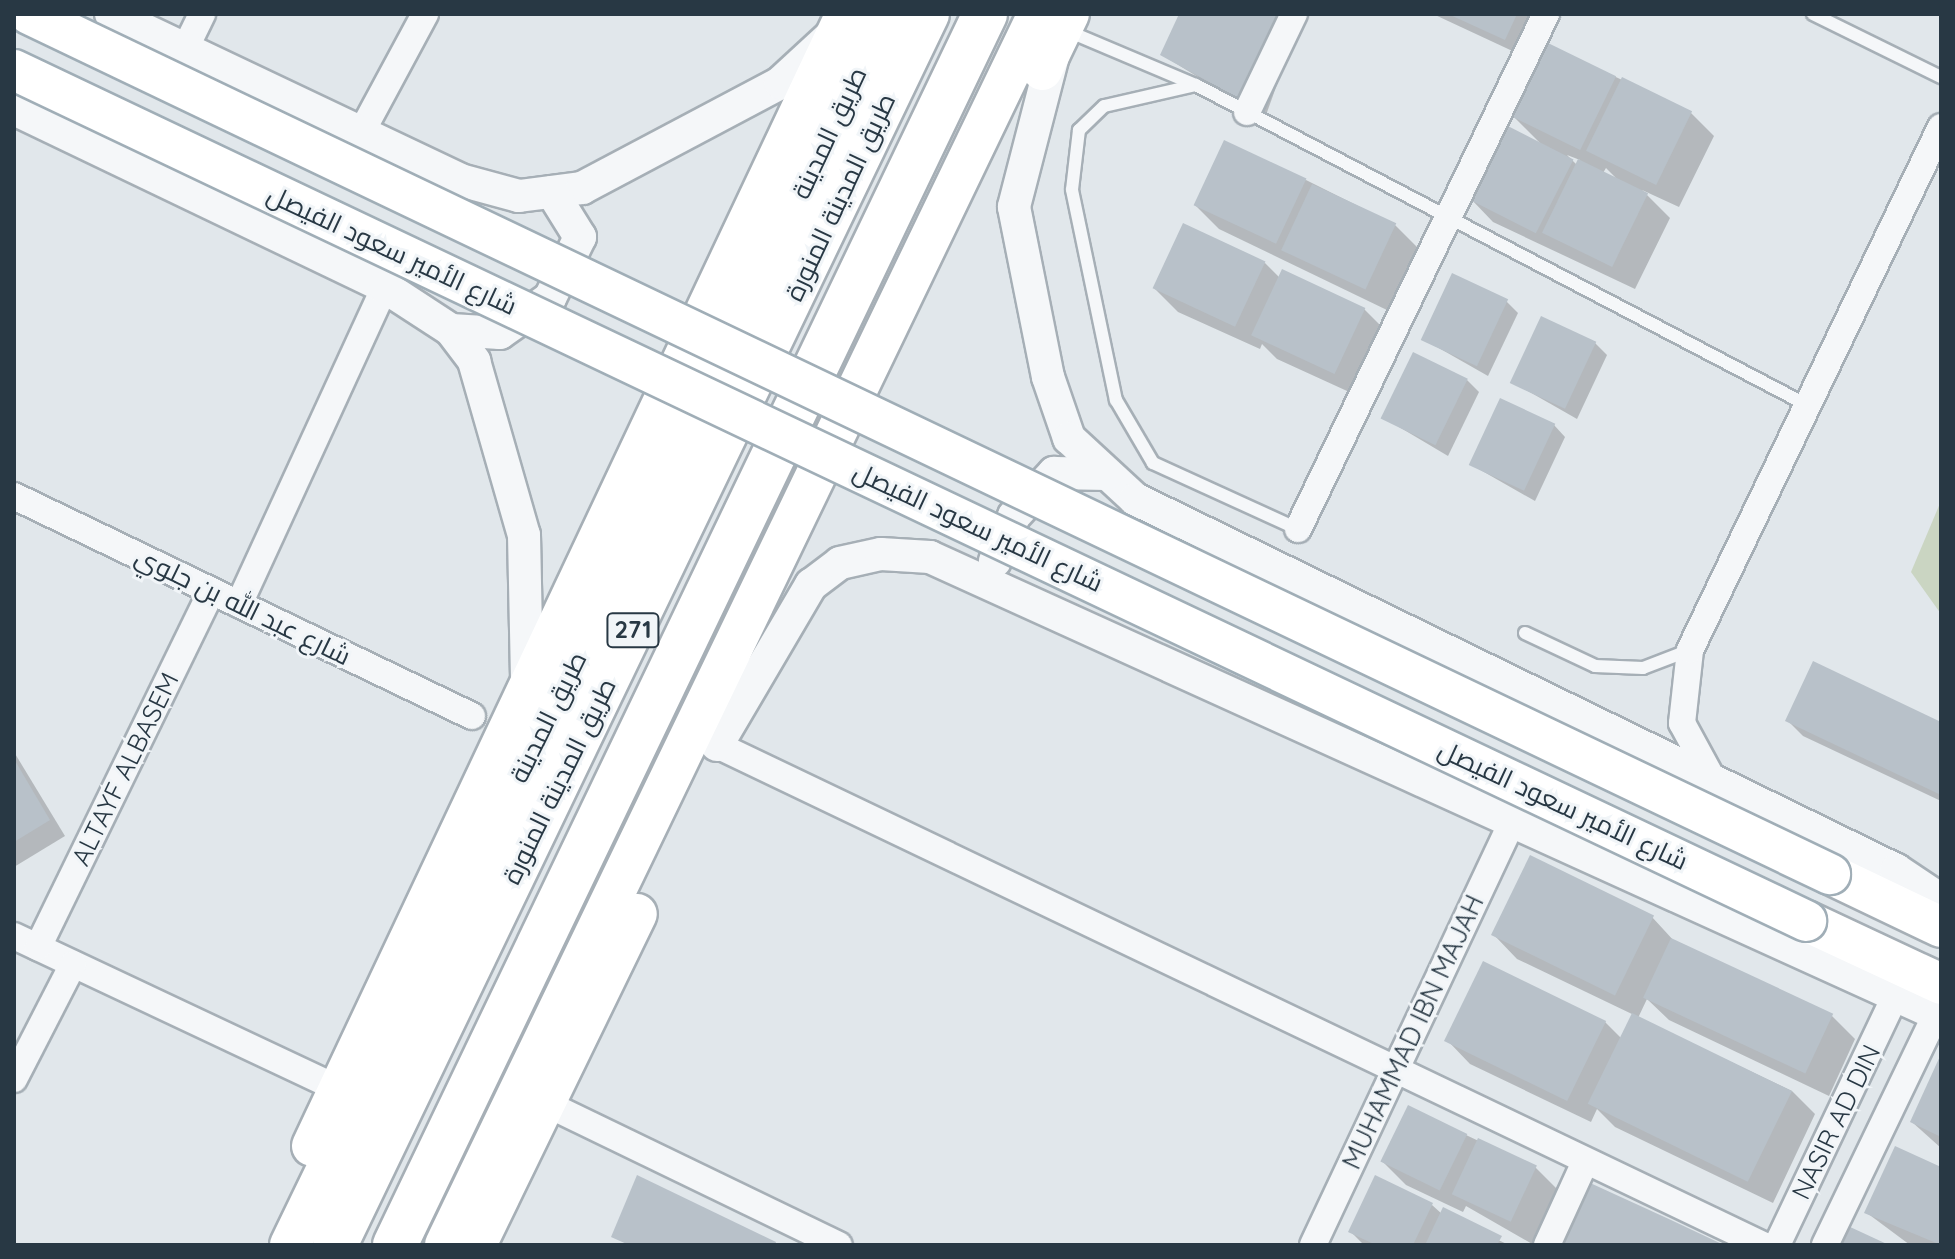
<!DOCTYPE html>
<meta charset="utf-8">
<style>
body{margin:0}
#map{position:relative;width:1955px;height:1259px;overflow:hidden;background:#e1e7eb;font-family:Quicksand,Cairo,sans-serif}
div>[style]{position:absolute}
.green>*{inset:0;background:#cad5c2}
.shadow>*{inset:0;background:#0003}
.building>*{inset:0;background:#b8c1c9;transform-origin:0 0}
.roads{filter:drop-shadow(2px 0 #a6afb6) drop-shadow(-2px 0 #a6afb6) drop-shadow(0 2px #a6afb6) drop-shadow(0 -2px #a6afb6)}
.service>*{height:12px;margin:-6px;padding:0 6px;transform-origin:6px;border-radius:6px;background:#f5f7f9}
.minor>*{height:26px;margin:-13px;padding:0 13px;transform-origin:13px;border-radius:13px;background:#f5f7f9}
.tertiary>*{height:32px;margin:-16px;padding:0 16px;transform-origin:16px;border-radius:16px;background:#f5f7f9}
.primary>*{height:40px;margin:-20px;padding:0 20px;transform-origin:20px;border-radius:20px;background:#fff}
.motorway>*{height:44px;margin:-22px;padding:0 22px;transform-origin:22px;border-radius:22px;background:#fff}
.bridges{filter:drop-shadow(2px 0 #a0aeb7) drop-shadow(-2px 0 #a0aeb7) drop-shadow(0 2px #a0aeb7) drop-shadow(0 -2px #a0aeb7)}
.primary-bridge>*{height:40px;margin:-20px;padding:0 20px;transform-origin:20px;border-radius:20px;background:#fff}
span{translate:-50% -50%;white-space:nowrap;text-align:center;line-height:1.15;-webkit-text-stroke:6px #f1f5f8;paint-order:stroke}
.shield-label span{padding:2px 6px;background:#f1f5f8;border:2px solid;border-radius:6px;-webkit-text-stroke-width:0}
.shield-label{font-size:24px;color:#283844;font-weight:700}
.street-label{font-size:26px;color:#283844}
.frame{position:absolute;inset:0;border:16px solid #283844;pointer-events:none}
</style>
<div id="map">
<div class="green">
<div style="clip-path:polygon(1941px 501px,1941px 614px,1911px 572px)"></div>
</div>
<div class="shadow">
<div style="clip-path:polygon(1181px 14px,1302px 14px,1265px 118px,1162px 55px)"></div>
<div style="clip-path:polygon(1433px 14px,1540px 14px,1521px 55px)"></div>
<div style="clip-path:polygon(evenodd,1547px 44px,1691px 113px,1714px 136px,1679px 207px,1642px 190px,1670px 218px,1635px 289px,1493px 222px,1470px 198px,1541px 144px,1513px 116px,1547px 44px,1567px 155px,1580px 160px,1577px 165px,1567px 155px,1547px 44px,1606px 168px,1616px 178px,1603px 173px,1606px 168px)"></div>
<div style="clip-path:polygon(1306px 180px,1394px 224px,1418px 248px,1389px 311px,1219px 229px,1196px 206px)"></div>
<div style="clip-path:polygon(1265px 263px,1280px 278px,1364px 309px,1387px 332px,1358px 396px,1277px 359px,1262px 344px,1260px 349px,1178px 312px,1155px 289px)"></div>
<div style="clip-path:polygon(1506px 301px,1518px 313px,1488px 376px,1423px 339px)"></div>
<div style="clip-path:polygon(1595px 343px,1607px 355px,1577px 419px,1512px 382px)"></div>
<div style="clip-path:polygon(1467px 380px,1479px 392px,1448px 456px,1384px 418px)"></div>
<div style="clip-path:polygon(1554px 425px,1565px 437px,1535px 501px,1470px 464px)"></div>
<div style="clip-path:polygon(1788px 721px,1941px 724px,1941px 801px,1803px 736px)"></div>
<div style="clip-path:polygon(14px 752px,65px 836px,14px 867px)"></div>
<div style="clip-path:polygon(1652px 917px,1675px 942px,1832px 1016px,1855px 1039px,1829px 1096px,1669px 1020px,1647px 999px,1638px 1018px,1792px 1091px,1815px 1114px,1773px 1203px,1615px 1127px,1597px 1109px,1591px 1122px,1470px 1064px,1447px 1040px,1605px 1022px,1622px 1039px,1634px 1015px,1517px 959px,1494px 935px)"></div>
<div style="clip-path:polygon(1941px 1059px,1941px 1148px,1912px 1122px)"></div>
<div style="clip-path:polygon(1466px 1135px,1536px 1168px,1559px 1191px,1534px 1245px,1466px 1206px,1463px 1212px,1406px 1185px,1383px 1162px)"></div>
<div style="clip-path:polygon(1941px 1170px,1941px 1245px,1910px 1245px,1867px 1213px)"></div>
<div style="clip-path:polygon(1432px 1205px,1442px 1214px,1509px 1245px,1364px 1245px,1350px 1231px)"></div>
</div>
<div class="building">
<div style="clip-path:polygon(1179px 14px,1281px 14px,1249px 104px,1160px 55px)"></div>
<div style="clip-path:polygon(1448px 14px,1517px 14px,1505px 40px)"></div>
<div style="left:1546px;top:42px;width:78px;height:82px;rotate:26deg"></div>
<div style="left:1622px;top:77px;width:78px;height:82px;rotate:26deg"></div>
<div style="left:1504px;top:124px;width:78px;height:83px;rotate:27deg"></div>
<div style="left:1224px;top:140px;width:91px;height:72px;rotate:25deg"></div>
<div style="left:1578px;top:159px;width:78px;height:82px;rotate:26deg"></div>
<div style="left:1312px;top:184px;width:93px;height:73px;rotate:25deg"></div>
<div style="left:1183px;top:223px;width:91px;height:72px;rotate:25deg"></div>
<div style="left:1282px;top:269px;width:92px;height:73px;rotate:25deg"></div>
<div style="left:1452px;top:273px;width:62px;height:74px;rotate:25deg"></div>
<div style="left:1541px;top:316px;width:61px;height:74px;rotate:25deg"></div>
<div style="left:1413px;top:352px;width:61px;height:74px;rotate:26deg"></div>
<div style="left:1500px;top:398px;width:61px;height:74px;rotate:25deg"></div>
<div style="clip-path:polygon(1813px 661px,1941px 722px,1941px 795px,1785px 721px)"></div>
<div style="clip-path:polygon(14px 759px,50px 820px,14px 842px)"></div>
<div style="left:1530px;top:855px;width:138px;height:89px;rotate:26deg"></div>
<div style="left:1671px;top:938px;width:179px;height:66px;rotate:25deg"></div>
<div style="left:1483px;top:961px;width:137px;height:89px;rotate:26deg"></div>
<div style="left:1632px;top:1013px;width:178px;height:101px;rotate:26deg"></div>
<div style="clip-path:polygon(1941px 1054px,1941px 1137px,1910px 1122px)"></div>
<div style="left:1408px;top:1105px;width:66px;height:63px;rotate:26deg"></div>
<div style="left:1478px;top:1138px;width:65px;height:62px;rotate:25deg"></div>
<div style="clip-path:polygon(1895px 1146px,1941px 1167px,1941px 1245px,1864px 1213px)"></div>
<div style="clip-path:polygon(637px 1175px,776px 1242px,775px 1245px,629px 1245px,611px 1237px)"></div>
<div style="clip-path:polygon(1375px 1175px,1433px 1203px,1413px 1245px,1376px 1245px,1348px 1232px)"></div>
<div style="clip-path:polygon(1588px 1182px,1671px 1220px,1724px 1245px,1559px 1245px)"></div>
<div style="clip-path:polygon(1443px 1207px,1502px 1236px,1497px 1245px,1425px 1245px)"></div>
<div style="clip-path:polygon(1848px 1226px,1889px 1245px,1839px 1245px)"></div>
</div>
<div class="roads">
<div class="service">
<div style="left:1813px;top:14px;width:143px;rotate:26.2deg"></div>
<div style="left:1068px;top:31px;width:139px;rotate:22.9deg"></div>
<div style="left:1196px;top:85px;width:690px;rotate:27.64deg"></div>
<div style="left:1196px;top:85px;width:94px;rotate:167.1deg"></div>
<div style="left:1104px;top:106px;width:35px;rotate:136deg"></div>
<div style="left:1079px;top:130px;width:60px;rotate:96.7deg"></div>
<div style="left:1072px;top:190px;width:215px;rotate:78.2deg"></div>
<div style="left:1116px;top:400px;width:73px;rotate:59.6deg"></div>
<div style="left:1153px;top:463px;width:159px;rotate:24.5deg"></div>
<div style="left:1525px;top:633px;width:77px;rotate:25.2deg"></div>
<div style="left:1595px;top:666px;width:48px;rotate:2.4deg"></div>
<div style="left:1643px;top:668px;width:50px;rotate:-21deg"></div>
</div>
<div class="minor">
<div style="left:185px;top:49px;width:39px;rotate:-64deg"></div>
<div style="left:1247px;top:112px;width:109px;rotate:-64.4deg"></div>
<div style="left:361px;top:133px;width:135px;rotate:-61.7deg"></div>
<div style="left:14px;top:496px;width:508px;rotate:25.66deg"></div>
<div style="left:1298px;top:529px;width:572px;rotate:-64.29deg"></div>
<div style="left:239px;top:604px;width:349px;rotate:-65.3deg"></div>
<div style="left:717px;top:745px;width:1159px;rotate:25.55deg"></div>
<div style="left:1714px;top:782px;width:67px;rotate:-118.5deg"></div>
<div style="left:1682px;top:723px;width:73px;rotate:-83.7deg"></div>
<div style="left:1690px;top:650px;width:580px;rotate:-64.36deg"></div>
<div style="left:14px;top:936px;width:355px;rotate:25.2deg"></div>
<div style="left:38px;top:947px;width:396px;rotate:-64deg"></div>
<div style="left:14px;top:1079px;width:129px;rotate:-62.8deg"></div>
<div style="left:547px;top:1104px;width:324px;rotate:25.8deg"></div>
<div style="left:1313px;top:1245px;width:470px;rotate:-64.8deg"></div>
<div style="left:1547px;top:1245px;width:91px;rotate:-65.4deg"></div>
<div style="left:1777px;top:1245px;width:272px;rotate:-64.6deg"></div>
<div style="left:1825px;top:1245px;width:256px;rotate:-64.3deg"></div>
</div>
<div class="tertiary">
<div style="left:111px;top:14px;width:386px;rotate:25.4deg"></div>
<div style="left:460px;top:180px;width:61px;rotate:15.2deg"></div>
<div style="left:519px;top:196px;width:64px;rotate:-7.2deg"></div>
<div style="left:582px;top:188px;width:224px;rotate:-27.9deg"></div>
<div style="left:780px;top:83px;width:71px;rotate:-42.7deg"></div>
<div style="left:1055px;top:48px;width:164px;rotate:104.5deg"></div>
<div style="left:1014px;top:207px;width:173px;rotate:78.7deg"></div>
<div style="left:1048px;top:377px;width:65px;rotate:71deg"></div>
<div style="left:1069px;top:438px;width:90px;rotate:42.7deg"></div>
<div style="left:1135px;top:499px;width:847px;rotate:25.99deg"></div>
<div style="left:1896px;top:870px;width:54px;rotate:33.7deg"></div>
<div style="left:14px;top:109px;width:411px;rotate:25.6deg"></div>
<div style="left:385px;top:287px;width:79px;rotate:33.1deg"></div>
<div style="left:451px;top:330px;width:39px;rotate:53deg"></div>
<div style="left:474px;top:361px;width:181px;rotate:74deg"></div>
<div style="left:524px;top:535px;width:142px;rotate:88.8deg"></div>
<div style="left:451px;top:330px;width:49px;rotate:3.5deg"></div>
<div style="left:500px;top:333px;width:61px;rotate:-35deg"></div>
<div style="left:550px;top:298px;width:68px;rotate:-63.8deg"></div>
<div style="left:580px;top:237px;width:53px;rotate:-121.9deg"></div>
<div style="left:995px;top:561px;width:49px;rotate:-67.1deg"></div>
<div style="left:1014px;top:516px;width:59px;rotate:-47.1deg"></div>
<div style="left:1054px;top:473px;width:53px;rotate:1.1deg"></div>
<div style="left:717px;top:745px;width:186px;rotate:-59.6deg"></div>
<div style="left:811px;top:585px;width:36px;rotate:-37deg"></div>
<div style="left:840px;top:563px;width:42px;rotate:-12.4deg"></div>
<div style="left:881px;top:554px;width:49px;rotate:3.5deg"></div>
<div style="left:930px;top:557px;width:1110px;rotate:24.42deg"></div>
</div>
<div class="primary">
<div style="left:1042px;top:70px;width:62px;rotate:-64.3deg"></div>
<div style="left:1830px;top:874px;width:123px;rotate:25.5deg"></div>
<div style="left:1806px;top:921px;width:149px;rotate:25deg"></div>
<div style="left:312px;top:1146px;width:1252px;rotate:-64.75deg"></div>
<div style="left:290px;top:1245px;width:1367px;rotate:-64.2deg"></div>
<div style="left:445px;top:1245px;width:1366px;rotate:-64.28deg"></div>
<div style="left:476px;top:1245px;width:368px;rotate:-64.1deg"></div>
</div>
<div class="motorway">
<div style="left:335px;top:1245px;width:1366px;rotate:-64.32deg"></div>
<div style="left:395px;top:1245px;width:1365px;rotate:-64.39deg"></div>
</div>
</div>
<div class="bridges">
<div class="primary-bridge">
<div style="left:29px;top:14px;width:1996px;rotate:25.53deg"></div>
<div style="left:14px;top:70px;width:1984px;rotate:25.4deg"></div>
</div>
</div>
<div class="shield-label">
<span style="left:633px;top:630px">271</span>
</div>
<div class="street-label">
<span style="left:829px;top:133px;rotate:-65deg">طريق المدينة</span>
<span style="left:840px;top:197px;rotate:-65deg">طريق المدينة المنورة</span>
<span style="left:392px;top:250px;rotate:25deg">شارع الأمير سعود الفيصل</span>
<span style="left:978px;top:527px;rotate:25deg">شارع الأمير سعود الفيصل</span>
<span style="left:243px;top:606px;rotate:26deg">شارع عبد الله بن جلوي</span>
<span style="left:548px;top:717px;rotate:-64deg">طريق المدينة</span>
<span style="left:125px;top:769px;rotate:-64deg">ALTAYF ALBASEM</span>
<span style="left:559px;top:781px;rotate:-64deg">طريق المدينة المنورة</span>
<span style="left:1563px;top:805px;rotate:25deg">شارع الأمير سعود الفيصل</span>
<span style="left:1413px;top:1032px;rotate:-65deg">MUHAMMAD IBN MAJAH</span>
<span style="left:1836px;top:1122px;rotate:-64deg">NASIR AD DIN</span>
</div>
<div class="frame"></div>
</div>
